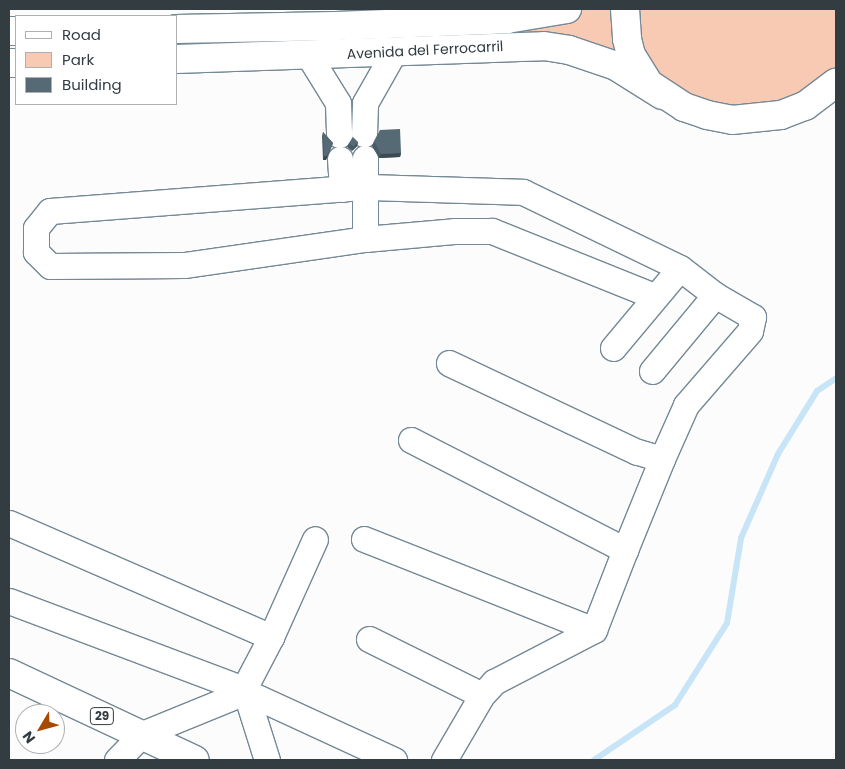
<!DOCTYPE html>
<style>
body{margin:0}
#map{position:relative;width:845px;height:769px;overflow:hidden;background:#fcfcfc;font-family:Poppins,sans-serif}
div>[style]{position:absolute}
.green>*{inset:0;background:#f8cab4}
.stream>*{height:6px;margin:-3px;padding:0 3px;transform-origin:3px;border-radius:3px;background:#c7e5f7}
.roads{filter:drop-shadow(1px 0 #748995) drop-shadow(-1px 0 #748995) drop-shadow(0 1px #748995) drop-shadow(0 -1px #748995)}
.minor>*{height:25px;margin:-12.5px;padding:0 12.5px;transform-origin:12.5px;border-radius:12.5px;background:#fff}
.major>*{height:28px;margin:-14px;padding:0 14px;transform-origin:14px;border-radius:14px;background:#fff}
.highway>*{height:28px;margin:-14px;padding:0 14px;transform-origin:14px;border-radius:14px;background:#fff}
.wall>*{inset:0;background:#495b65}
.shaded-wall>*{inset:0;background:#3c4a52}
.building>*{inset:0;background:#556a75}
span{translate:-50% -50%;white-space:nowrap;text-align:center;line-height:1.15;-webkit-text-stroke:5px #fff;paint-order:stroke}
.shield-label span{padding:1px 4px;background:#fff;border:1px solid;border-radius:4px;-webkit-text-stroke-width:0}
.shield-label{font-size:12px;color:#333c41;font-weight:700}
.street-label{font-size:14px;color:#333c41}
.frame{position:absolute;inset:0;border:10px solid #333c41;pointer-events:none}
.legend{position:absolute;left:15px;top:15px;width:162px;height:90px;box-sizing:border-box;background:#fff;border:1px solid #adb1b3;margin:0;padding:6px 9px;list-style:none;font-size:15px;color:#333c41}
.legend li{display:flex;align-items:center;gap:10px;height:25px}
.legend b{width:25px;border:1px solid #adb1b3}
.north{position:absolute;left:15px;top:704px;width:50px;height:50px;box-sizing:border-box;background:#fff;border:1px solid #adb1b3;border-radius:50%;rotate:233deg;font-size:14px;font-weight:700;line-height:20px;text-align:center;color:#333c41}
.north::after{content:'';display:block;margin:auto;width:18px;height:22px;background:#a94803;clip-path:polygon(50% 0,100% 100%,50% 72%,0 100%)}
</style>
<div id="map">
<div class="green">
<div style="clip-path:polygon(567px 9px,836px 9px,836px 83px,732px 120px,616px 66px,509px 46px,508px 32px)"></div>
</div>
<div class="stream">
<div style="left:594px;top:760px;width:98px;rotate:-34.2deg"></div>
<div style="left:675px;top:705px;width:97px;rotate:-57.6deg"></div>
<div style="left:727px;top:623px;width:86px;rotate:-80.6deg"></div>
<div style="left:741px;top:538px;width:92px;rotate:-66.2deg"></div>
<div style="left:778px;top:454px;width:74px;rotate:-58.2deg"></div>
<div style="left:817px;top:391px;width:23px;rotate:-34deg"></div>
</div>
<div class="roads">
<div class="minor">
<div style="left:309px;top:56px;width:55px;rotate:58.3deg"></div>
<div style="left:338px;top:103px;width:32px;rotate:88deg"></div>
<div style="left:364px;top:134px;width:31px;rotate:-88deg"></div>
<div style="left:365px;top:103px;width:59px;rotate:-60.4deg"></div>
<div style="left:365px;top:158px;width:81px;rotate:90deg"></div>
<div style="left:365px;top:239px;width:89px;rotate:-5.1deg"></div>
<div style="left:454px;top:231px;width:38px"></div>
<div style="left:492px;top:231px;width:175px;rotate:21.9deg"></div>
<div style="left:340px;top:159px;width:30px;rotate:86deg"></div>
<div style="left:365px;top:239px;width:183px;rotate:171.8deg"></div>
<div style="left:184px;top:265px;width:134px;rotate:179.6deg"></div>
<div style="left:50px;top:266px;width:20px;rotate:-135deg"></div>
<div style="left:36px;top:252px;width:24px;rotate:-90deg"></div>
<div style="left:36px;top:228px;width:22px;rotate:-51deg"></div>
<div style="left:50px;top:211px;width:316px;rotate:-4.4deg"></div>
<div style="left:365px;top:187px;width:158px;rotate:1.8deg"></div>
<div style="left:523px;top:192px;width:174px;rotate:25.8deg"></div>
<div style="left:680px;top:268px;width:44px;rotate:37.6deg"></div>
<div style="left:715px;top:295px;width:44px;rotate:30.1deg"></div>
<div style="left:753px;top:317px;width:14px;rotate:102deg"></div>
<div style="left:750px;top:331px;width:98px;rotate:130.9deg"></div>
<div style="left:686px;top:405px;width:59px;rotate:114deg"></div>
<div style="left:662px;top:459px;width:26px;rotate:-164deg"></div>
<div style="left:637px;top:452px;width:208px;rotate:-154.7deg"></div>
<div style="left:613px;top:348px;width:104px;rotate:-50.1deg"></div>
<div style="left:652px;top:371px;width:99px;rotate:-50.3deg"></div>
<div style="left:411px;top:440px;width:241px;rotate:27.2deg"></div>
<div style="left:625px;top:550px;width:98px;rotate:-67.9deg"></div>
<div style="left:9px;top:523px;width:286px;rotate:23.5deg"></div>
<div style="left:271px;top:637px;width:47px;rotate:117.6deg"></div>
<div style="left:364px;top:539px;width:247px;rotate:21.6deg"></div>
<div style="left:594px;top:630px;width:86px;rotate:-68.8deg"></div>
<div style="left:9px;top:601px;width:241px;rotate:20.6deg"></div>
<div style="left:271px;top:637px;width:107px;rotate:-65.8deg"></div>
<div style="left:369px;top:639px;width:126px;rotate:26.4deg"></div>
<div style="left:257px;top:697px;width:151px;rotate:24.7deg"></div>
<div style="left:249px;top:703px;width:60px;rotate:72.5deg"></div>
<div style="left:117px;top:760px;width:36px;rotate:-46deg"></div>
<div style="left:142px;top:734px;width:100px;rotate:-22.2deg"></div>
<div style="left:444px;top:760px;width:75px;rotate:-59.7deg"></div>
<div style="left:482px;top:695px;width:18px;rotate:-47deg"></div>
<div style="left:494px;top:682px;width:113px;rotate:-27.5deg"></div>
</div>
<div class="major">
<div style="left:625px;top:9px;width:30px;rotate:86deg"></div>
<div style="left:627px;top:39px;width:16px;rotate:76deg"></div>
<div style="left:631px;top:55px;width:34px;rotate:58deg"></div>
<div style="left:649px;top:84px;width:42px;rotate:33.3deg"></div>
<div style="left:684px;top:107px;width:24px;rotate:19deg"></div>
<div style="left:707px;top:115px;width:25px;rotate:11deg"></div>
<div style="left:732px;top:120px;width:49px;rotate:-5.8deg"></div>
<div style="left:781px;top:115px;width:26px;rotate:-21deg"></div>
<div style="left:805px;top:106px;width:39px;rotate:-37deg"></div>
<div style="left:176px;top:29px;width:160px;rotate:-1.1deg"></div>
<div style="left:336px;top:26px;width:171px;rotate:-2.3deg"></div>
<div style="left:507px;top:19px;width:61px;rotate:-9.5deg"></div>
<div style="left:9px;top:31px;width:7px"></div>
<div style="left:176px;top:59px;width:368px;rotate:-2deg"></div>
<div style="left:544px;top:46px;width:25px;rotate:9deg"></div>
<div style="left:569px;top:50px;width:50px;rotate:18.8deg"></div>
<div style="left:616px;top:66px;width:54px;rotate:32.2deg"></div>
<div style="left:9px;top:63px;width:7px"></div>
</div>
<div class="highway">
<div style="left:9px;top:673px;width:205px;rotate:25.1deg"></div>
</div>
</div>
<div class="wall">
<div style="clip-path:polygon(323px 132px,333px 143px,326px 160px,323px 160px,322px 136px)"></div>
<div style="clip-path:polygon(374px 141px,401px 153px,400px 157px,379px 158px,372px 146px)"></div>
<div style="clip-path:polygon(358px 142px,357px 146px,352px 151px,347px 147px,349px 143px)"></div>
</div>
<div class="shaded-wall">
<div style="clip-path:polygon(358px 142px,357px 146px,352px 151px,354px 147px)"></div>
<div style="clip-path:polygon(333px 143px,326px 160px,323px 160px,324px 156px)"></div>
<div style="clip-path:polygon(401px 153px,400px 157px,379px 158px,381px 154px)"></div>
</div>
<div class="building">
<div style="clip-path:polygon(400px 129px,401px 153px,381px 154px,374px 141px,380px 130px)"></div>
<div style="clip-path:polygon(323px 132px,333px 143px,327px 156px,324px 156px)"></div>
<div style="clip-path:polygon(353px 137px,358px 142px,354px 147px,349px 143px)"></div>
</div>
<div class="shield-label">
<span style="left:102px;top:716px">29</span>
</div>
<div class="street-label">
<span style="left:425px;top:50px;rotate:-3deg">Avenida del Ferrocarril</span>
</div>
<div class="frame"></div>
<ul class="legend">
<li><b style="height:6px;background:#fff"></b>Road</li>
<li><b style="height:14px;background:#f8cab4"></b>Park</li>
<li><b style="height:14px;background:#556a75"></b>Building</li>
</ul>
<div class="north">N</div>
</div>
